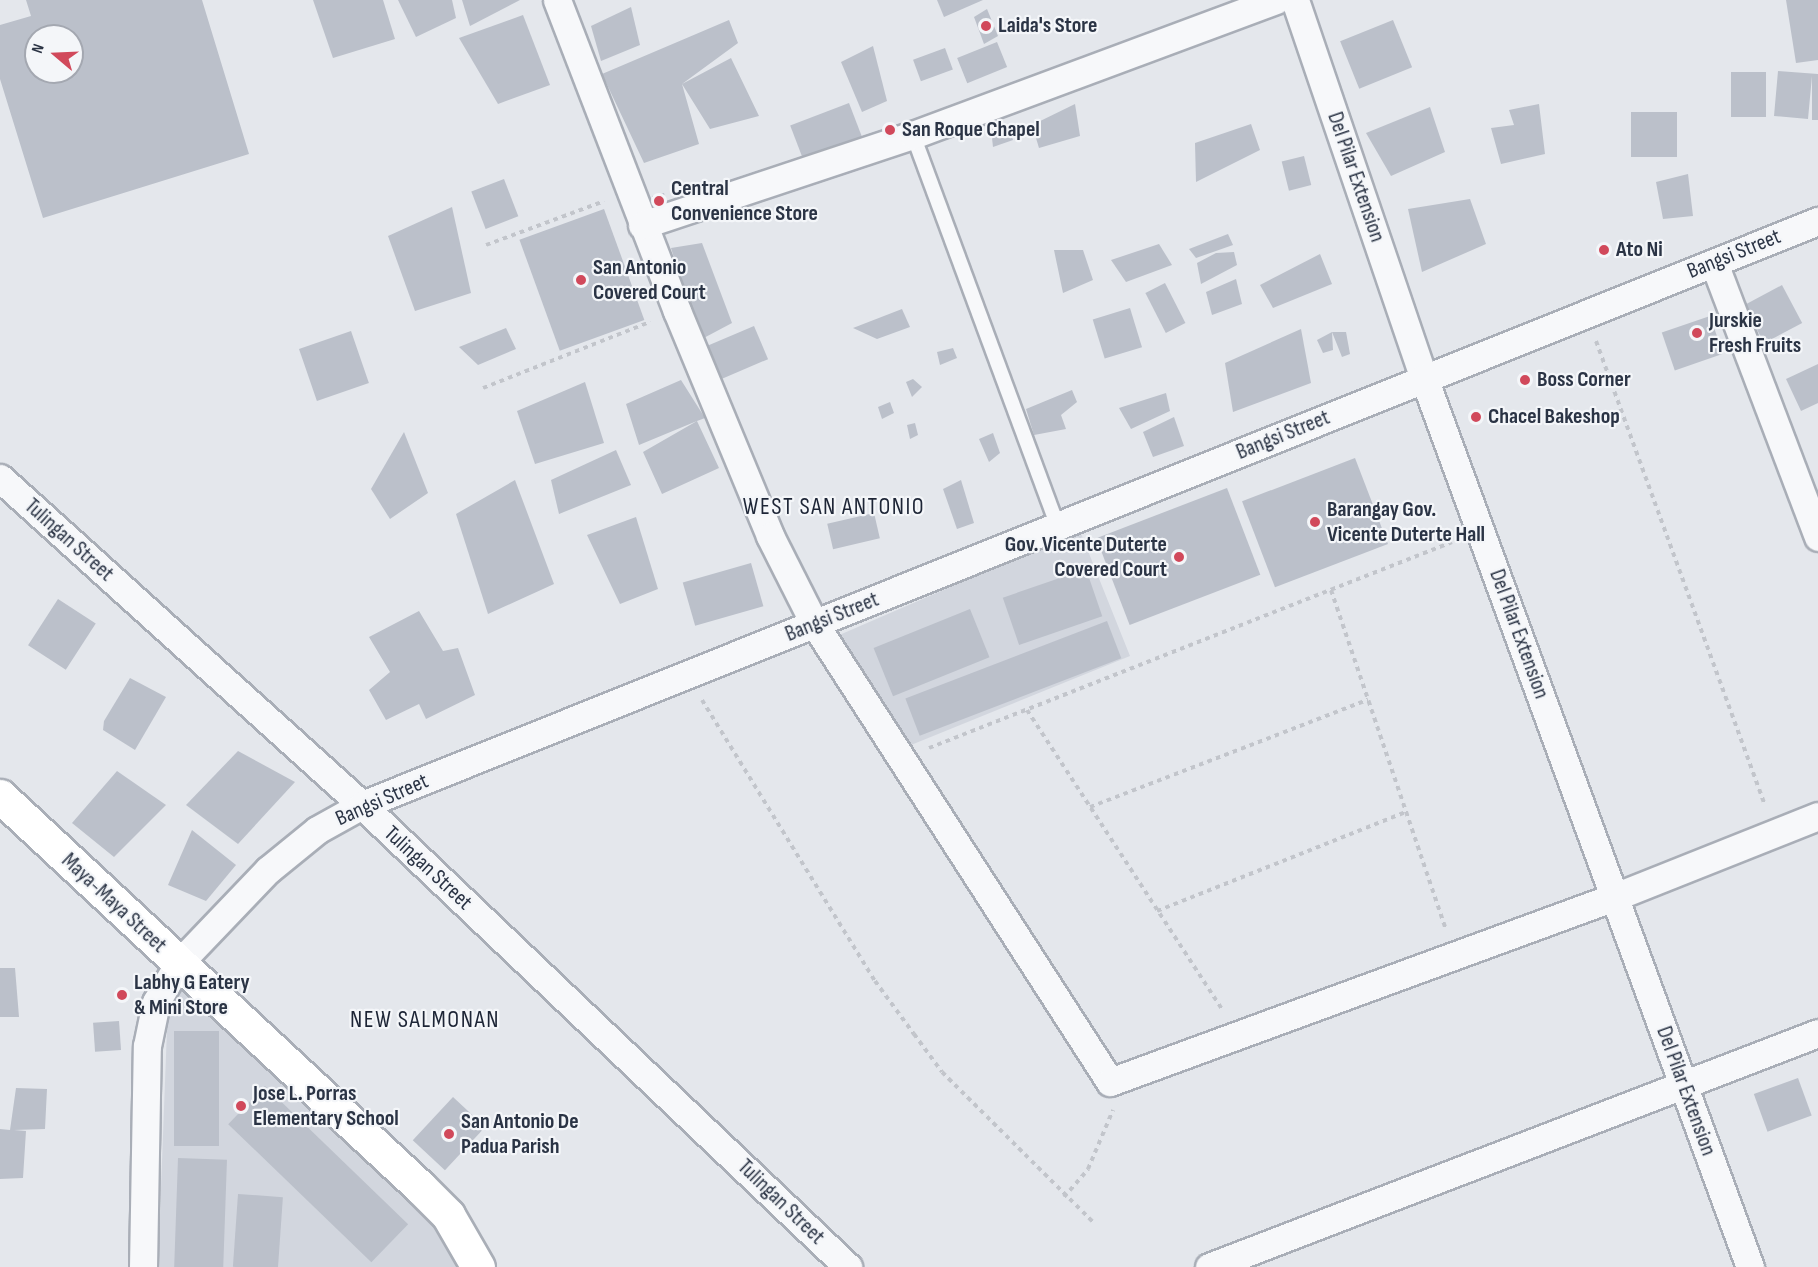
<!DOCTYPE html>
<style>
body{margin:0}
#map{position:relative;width:1818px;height:1267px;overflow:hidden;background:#e4e7ec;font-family:"Sofia Sans Condensed",sans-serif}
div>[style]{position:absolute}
.built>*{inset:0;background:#d2d6de}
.building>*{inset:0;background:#bbc0ca;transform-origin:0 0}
.path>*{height:4px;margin-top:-2px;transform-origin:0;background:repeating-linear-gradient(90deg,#c2c5cb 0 4.5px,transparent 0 9px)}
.roads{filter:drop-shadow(2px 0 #a9aeb7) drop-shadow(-2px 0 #a9aeb7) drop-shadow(0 2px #a9aeb7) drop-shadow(0 -2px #a9aeb7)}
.lane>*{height:14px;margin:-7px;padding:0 7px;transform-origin:7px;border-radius:7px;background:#f7f8fa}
.street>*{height:27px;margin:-13.5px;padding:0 13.5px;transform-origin:13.5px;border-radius:13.5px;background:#f7f8fa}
.secondary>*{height:33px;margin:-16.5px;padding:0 16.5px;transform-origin:16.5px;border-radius:16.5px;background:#fff}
.dots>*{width:16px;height:16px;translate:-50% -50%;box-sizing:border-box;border:3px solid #f4f6f9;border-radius:50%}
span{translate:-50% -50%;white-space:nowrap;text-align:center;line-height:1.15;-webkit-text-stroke:4.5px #f4f6f9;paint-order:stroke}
.poi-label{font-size:22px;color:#2b3445;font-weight:700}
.left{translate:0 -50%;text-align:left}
.right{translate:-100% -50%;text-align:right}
.street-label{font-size:22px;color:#2b3445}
.neighbourhood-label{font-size:24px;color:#1d2536;letter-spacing:1.5px}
.north{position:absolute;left:24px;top:24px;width:60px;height:60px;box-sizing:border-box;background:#f4f6f9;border:2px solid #a4a8b1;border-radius:50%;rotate:289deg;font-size:16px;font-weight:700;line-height:24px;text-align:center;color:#2b3445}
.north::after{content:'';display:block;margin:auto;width:21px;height:27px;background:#d1495b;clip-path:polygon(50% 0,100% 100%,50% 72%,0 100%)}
</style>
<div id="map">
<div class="built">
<div style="clip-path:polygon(1080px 531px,1130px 656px,911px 745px,837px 636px)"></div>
<div style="clip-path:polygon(181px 983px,433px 1208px,469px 1267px,158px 1267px,168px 1003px)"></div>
</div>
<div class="building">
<div style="clip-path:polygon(evenodd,26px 0,202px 0,249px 154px,43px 218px,0 79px,0 25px,31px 16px,26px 0,36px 36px,72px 36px,72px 72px,36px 72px,36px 36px)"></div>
<div style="clip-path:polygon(313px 0,383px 0,395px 39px,333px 58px)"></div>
<div style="clip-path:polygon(398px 0,452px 0,456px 18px,416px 37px)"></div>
<div style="clip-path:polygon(462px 0,520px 0,470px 26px)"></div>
<div style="clip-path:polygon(937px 0,983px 0,944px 17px)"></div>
<div style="clip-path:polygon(1786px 0,1818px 0,1818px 60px,1796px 63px)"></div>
<div style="clip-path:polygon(631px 7px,640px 45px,601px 61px,591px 26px)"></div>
<div style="clip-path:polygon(987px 9px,998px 36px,984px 44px,974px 17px)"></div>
<div style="clip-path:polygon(523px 15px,550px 85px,498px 104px,459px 38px)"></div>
<div style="clip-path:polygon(729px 20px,738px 43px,682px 84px,731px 58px,759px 116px,710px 129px,682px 84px,699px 144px,644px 163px,602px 74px)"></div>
<div style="left:1393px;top:20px;width:51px;height:57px;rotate:68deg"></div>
<div style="left:997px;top:42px;width:27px;height:43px;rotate:68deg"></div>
<div style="clip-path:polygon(873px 46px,887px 101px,862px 112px,841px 62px)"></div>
<div style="left:945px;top:48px;width:23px;height:34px;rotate:70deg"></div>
<div style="clip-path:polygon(1778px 71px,1818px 74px,1818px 120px,1812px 120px,1812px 76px,1808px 119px,1774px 116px)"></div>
<div style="left:1731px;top:72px;width:35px;height:45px"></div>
<div style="left:849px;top:103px;width:43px;height:63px;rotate:69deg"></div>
<div style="clip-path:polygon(1075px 104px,1080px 136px,1039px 148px,1032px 125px)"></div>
<div style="clip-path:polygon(1539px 104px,1545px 154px,1501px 164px,1491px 128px,1514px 125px,1509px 110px)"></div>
<div style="clip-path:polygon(1430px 107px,1445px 152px,1391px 176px,1366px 133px)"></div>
<div style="left:1631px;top:112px;width:46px;height:45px"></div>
<div style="clip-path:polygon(1251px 124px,1260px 150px,1196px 182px,1195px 143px)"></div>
<div style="clip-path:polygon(1008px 128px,1013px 140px,993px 147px,991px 129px)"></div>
<div style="left:1304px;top:156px;width:30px;height:23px;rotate:76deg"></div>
<div style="clip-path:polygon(1688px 174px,1693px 216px,1663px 219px,1656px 182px)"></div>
<div style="left:504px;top:179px;width:40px;height:35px;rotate:69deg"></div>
<div style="clip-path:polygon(664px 193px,667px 206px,655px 211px,652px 196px)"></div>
<div style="clip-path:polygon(1470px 199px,1486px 244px,1422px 272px,1408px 209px)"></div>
<div style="clip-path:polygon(452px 207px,471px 293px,415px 311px,388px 236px)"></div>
<div style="left:604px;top:209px;width:118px;height:90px;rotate:70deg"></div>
<div style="clip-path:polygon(1228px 234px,1233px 245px,1196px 258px,1189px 249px)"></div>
<div style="clip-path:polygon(702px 243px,732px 323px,700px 340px,671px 248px)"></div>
<div style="clip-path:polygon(1159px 244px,1172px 265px,1126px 282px,1111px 260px)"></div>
<div style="clip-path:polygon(1054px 250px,1083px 250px,1093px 280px,1063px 293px)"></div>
<div style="clip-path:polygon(1234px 252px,1237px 265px,1201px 284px,1197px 263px,1216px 253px)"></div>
<div style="clip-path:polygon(1320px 254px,1332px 284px,1273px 308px,1260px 285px)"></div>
<div style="clip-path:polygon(1236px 279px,1242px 304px,1212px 315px,1206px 292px)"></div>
<div style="left:1165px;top:283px;width:45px;height:22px;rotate:63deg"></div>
<div style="left:1782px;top:285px;width:43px;height:43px;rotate:62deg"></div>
<div style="left:1130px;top:308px;width:41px;height:39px;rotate:73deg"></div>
<div style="clip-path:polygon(902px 309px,910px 327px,877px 339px,853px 328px)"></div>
<div style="left:1710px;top:316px;width:40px;height:51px;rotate:71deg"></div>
<div style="left:754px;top:326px;width:36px;height:55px;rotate:67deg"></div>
<div style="clip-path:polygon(506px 328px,516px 349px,478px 365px,459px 347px)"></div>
<div style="clip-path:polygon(1301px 329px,1311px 383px,1233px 412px,1225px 363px)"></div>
<div style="left:351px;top:331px;width:55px;height:55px;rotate:71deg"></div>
<div style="clip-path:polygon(1332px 332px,1333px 350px,1323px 353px,1317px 340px)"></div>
<div style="clip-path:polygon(1332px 332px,1346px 332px,1350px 354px,1342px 357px)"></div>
<div style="clip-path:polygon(953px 348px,957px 358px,940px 365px,937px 352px)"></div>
<div style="clip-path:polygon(1818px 364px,1818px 403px,1801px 411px,1786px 379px)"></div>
<div style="clip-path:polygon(913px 379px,922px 387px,912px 397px,906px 382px)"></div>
<div style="clip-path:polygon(681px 380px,705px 418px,697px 421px,719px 468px,662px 494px,643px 452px,697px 421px,639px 445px,626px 404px)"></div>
<div style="clip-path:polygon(585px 382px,604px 443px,535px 464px,517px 411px)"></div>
<div style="clip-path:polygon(1072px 390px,1077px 402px,1061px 415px,1066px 429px,1034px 435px,1026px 409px)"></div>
<div style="clip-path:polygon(1166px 393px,1170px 411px,1131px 429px,1119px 408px)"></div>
<div style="clip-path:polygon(890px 402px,894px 413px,882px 419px,878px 407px)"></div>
<div style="clip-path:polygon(1174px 417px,1184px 446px,1153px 457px,1143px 432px)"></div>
<div style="clip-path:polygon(915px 423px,918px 435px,910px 439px,907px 425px)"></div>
<div style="clip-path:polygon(404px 432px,428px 493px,390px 519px,371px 489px)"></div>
<div style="clip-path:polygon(993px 433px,1000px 453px,989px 462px,979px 439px)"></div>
<div style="clip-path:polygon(616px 450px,631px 485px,559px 514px,551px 480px)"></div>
<div style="left:1355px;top:458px;width:92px;height:121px;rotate:69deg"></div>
<div style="clip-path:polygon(515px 480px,554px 584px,488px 614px,456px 514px)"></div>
<div style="clip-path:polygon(961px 480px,974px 523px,957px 529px,943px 489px)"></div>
<div style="left:1227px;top:488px;width:93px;height:140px;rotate:69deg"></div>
<div style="left:874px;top:513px;width:26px;height:48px;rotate:77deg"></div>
<div style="clip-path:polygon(636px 517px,658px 589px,620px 604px,587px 535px)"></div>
<div style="left:751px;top:563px;width:45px;height:71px;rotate:74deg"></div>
<div style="left:1086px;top:569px;width:50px;height:88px;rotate:71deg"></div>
<div style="left:58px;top:599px;width:45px;height:55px;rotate:33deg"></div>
<div style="left:970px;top:609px;width:52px;height:104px;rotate:68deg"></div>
<div style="clip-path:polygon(419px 611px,443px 651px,458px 648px,475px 695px,426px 719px,419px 704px,386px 720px,369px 690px,390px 672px,369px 637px)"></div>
<div style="left:1107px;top:621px;width:40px;height:216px;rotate:69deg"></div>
<div style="clip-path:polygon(130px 678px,166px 697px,135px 750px,103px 730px,104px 721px)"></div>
<div style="clip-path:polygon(238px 751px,295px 782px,238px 844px,186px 805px)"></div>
<div style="clip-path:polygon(117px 771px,166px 805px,114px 857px,72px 823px)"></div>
<div style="clip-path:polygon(192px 830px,236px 865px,206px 901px,168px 885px)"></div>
<div style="clip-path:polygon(0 968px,15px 968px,19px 1017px,0 1017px)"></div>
<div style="left:119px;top:1021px;width:29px;height:26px;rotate:86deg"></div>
<div style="left:219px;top:1031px;width:115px;height:45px;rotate:90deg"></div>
<div style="left:1798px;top:1078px;width:40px;height:47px;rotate:70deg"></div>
<div style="left:265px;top:1086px;width:199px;height:53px;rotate:44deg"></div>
<div style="clip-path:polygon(16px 1088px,47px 1089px,45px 1129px,14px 1130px,26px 1131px,23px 1178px,0 1179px,0 1129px,10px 1130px)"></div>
<div style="left:453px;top:1097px;width:44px;height:59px;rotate:43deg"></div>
<div style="left:178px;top:1158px;width:49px;height:109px;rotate:2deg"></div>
<div style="left:238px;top:1194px;width:45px;height:73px;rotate:4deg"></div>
</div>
<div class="path">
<div style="left:486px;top:245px;width:126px;rotate:-20.4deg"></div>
<div style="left:1596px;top:341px;width:494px;rotate:70deg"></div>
<div style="left:483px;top:388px;width:180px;rotate:-21.6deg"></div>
<div style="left:1331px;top:590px;width:358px;rotate:71.3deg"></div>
<div style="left:702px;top:700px;width:330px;rotate:58.4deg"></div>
<div style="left:875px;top:981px;width:66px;rotate:53.7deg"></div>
<div style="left:914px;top:1034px;width:47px;rotate:53.6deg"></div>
<div style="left:942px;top:1072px;width:213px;rotate:44.8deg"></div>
<div style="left:1027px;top:710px;width:359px;rotate:56.9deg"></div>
<div style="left:929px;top:748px;width:562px;rotate:-21.5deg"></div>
<div style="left:1090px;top:807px;width:298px;rotate:-21.1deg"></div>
<div style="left:1157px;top:911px;width:268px;rotate:-21.7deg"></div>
<div style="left:1064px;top:1197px;width:37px;rotate:-49deg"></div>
<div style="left:1088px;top:1169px;width:64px;rotate:-67deg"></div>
</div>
<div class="roads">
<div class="lane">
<div style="left:913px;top:135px;width:417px;rotate:69.7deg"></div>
</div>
<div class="street">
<div style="left:557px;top:0;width:333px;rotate:68.9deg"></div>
<div style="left:677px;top:311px;width:243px;rotate:67.5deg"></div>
<div style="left:770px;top:536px;width:97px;rotate:63.2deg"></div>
<div style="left:814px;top:623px;width:546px;rotate:57.18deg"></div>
<div style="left:1110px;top:1082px;width:540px;rotate:-20.15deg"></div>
<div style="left:1617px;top:896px;width:216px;rotate:-21.7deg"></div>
<div style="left:1295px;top:0;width:399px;rotate:71.2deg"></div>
<div style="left:1424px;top:378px;width:947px;rotate:69.86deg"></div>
<div style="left:642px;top:225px;width:286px;rotate:-18.4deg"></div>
<div style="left:913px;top:135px;width:387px;rotate:-20.4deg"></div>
<div style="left:1714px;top:263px;width:293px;rotate:69.2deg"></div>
<div style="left:0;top:478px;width:488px;rotate:42.1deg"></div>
<div style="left:362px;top:805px;width:671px;rotate:43.55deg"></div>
<div style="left:143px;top:1267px;width:221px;rotate:-89deg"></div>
<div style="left:147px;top:1046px;width:45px;rotate:-78.4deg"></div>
<div style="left:156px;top:1002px;width:45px;rotate:-59.5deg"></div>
<div style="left:179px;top:963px;width:129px;rotate:-46.3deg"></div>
<div style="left:268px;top:870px;width:63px;rotate:-39.2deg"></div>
<div style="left:317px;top:830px;width:51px;rotate:-29.1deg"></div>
<div style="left:362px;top:805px;width:1569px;rotate:-21.86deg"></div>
<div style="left:1209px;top:1267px;width:652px;rotate:-21.02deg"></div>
</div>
<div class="secondary">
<div style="left:0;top:796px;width:574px;rotate:42.95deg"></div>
<div style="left:420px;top:1187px;width:40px;rotate:45deg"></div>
<div style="left:448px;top:1215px;width:60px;rotate:60deg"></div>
</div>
</div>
<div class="dots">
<div style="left:986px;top:26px;background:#d1495b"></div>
<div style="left:890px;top:130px;background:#d1495b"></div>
<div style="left:659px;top:201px;background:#d1495b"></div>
<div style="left:1604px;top:250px;background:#d1495b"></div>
<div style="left:581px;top:280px;background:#d1495b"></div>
<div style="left:1697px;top:333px;background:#d1495b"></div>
<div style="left:1525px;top:380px;background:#d1495b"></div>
<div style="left:1476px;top:417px;background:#d1495b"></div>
<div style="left:1315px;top:522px;background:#d1495b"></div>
<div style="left:1179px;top:557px;background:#d1495b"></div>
<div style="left:122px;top:995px;background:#d1495b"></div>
<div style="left:241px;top:1106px;background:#d1495b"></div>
<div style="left:449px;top:1134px;background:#d1495b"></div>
</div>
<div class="poi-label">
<span class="left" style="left:998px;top:26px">Laida's Store</span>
<span class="left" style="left:902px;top:130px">San Roque Chapel</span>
<span class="left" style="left:671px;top:201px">Central<br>Convenience Store</span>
<span class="left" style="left:1616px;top:250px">Ato Ni</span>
<span class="left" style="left:593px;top:280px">San Antonio<br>Covered Court</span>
<span class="left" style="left:1709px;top:333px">Jurskie<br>Fresh Fruits</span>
<span class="left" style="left:1537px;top:380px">Boss Corner</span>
<span class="left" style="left:1488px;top:417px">Chacel Bakeshop</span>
<span class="left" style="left:1327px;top:522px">Barangay Gov.<br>Vicente Duterte Hall</span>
<span class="right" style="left:1167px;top:557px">Gov. Vicente Duterte<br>Covered Court</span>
<span class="left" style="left:134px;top:995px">Labhy G Eatery<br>&amp; Mini Store</span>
<span class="left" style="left:253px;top:1106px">Jose L. Porras<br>Elementary School</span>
<span class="left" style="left:461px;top:1134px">San Antonio De<br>Padua Parish</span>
</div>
<div class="street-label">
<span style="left:1356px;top:177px;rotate:71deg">Del Pilar Extension</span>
<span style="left:1734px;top:254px;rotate:-22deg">Bangsi Street</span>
<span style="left:1283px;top:435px;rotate:-22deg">Bangsi Street</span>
<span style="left:69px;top:540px;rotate:42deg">Tulingan Street</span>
<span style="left:832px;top:617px;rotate:-22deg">Bangsi Street</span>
<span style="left:1519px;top:634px;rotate:70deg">Del Pilar Extension</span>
<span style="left:382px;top:800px;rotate:-24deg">Bangsi Street</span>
<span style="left:428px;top:868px;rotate:43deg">Tulingan Street</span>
<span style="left:114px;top:903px;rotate:43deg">Maya-Maya Street</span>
<span style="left:1686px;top:1091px;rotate:70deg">Del Pilar Extension</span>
<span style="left:781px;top:1202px;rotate:44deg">Tulingan Street</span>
</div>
<div class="neighbourhood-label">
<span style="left:834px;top:507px">WEST SAN ANTONIO</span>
<span style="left:425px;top:1020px">NEW SALMONAN</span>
</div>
<div class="north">N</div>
</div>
